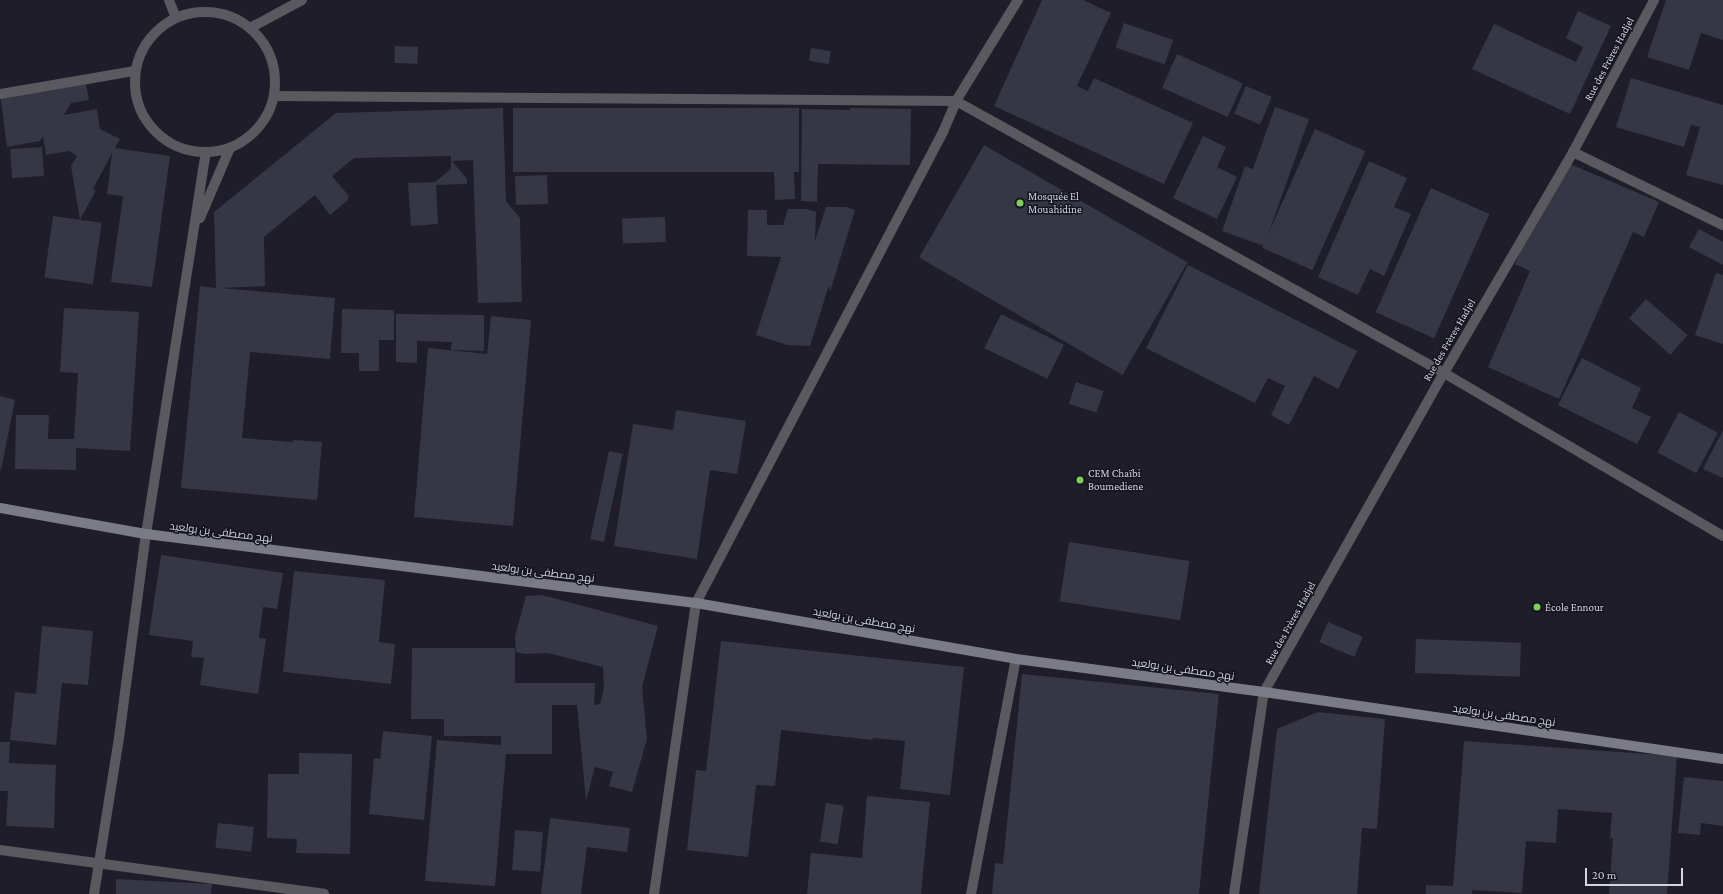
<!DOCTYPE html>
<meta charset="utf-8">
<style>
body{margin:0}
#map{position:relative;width:1723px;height:894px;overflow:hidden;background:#1e1d29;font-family:"Crimson Pro",Cairo,serif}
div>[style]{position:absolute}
.building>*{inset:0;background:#373644;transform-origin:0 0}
.minor>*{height:10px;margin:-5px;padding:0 5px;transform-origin:5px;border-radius:5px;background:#5a5960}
.minor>.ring{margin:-5px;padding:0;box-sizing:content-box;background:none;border:10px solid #5a5960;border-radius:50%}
.secondary>*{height:10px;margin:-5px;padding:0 5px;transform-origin:5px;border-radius:5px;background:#7b7b85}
.dots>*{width:11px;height:11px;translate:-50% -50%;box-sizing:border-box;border:2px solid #151420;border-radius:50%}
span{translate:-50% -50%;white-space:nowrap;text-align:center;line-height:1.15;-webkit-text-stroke:3px #151420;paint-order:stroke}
.street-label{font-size:11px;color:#d4d4dc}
.poi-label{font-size:11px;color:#d4d4dc}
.left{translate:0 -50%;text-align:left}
.scale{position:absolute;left:1585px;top:868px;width:98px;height:18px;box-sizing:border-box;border:2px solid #d4d4dc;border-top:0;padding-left:5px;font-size:12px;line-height:14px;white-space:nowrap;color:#d4d4dc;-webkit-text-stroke:3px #151420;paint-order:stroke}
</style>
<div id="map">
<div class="building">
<div style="clip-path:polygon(1042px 0,1083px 0,1111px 13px,1077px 86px,1088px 91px,1094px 78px,1193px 123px,1164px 184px,994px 106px)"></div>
<div style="clip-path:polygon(1666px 0,1723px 0,1723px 40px,1701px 33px,1689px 70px,1647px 57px)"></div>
<div style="clip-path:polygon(1578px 11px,1611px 26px,1570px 114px,1472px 69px,1494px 24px,1576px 62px,1583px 47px,1566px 38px)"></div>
<div style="left:1124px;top:23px;width:52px;height:26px;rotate:19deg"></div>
<div style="left:395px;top:46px;width:23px;height:17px;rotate:2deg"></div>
<div style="left:811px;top:48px;width:20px;height:13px;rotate:9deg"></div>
<div style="left:1177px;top:54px;width:72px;height:37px;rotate:24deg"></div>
<div style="clip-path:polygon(1631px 78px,1723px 105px,1723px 185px,1686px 175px,1700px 127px,1691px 125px,1684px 147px,1616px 127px)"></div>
<div style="clip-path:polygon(85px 80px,89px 100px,71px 103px,64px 115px,97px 109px,100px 129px,120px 139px,115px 148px,170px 156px,152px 287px,111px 282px,123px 196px,107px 194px,112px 153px,93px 189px,96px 190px,80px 220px,71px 166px,77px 156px,69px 151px,46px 155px,43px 136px,40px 141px,7px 147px,0 94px)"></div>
<div style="left:1246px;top:86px;width:28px;height:30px;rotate:23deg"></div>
<div style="clip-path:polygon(1275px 107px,1309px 119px,1264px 246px,1222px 231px,1245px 166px,1253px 169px)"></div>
<div style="clip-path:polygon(503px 108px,506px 201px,520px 218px,522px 302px,478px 303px,473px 160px,452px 161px,467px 179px,467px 184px,436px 185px,438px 224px,411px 226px,408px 183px,435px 182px,451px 169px,451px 156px,354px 158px,332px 176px,348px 195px,348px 200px,330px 215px,315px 195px,264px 237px,265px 286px,221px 288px,335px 298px,330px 359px,250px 352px,242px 438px,293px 442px,293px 440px,322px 442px,317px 500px,181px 488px,200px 286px,216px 288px,214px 212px,336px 113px)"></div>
<div style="clip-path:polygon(513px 108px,799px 108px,799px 172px,794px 172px,795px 199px,775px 200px,774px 172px,513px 172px)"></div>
<div style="clip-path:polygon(850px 108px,911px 109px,910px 165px,818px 164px,817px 202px,801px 201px,802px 109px,850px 110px)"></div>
<div style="left:1315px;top:129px;width:55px;height:130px;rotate:24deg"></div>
<div style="clip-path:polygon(1203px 136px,1226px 147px,1217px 167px,1237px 177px,1217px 219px,1173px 198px)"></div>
<div style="left:984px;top:145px;width:235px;height:130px;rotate:30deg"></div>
<div style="left:42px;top:147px;width:29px;height:32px;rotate:86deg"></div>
<div style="clip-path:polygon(1369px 161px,1407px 178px,1394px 207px,1411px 214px,1384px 276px,1370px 269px,1358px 295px,1318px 277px)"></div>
<div style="clip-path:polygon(1568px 163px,1659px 202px,1644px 237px,1633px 232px,1559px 399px,1488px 367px,1530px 271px,1515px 264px,1547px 190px)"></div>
<div style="left:547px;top:175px;width:29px;height:32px;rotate:88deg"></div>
<div style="left:1431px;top:188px;width:64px;height:136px;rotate:24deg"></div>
<div style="clip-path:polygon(826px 207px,846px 207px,855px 210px,830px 292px,829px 285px,810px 346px,787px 345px,756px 335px,781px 257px,747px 256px,748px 210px,767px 210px,767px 225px,783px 225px,788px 209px,807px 209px,816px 212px,815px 241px)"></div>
<div style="left:53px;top:216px;width:49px;height:62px;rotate:8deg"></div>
<div style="left:665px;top:217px;width:25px;height:43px;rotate:88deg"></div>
<div style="clip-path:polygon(1699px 229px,1723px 242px,1723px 265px,1689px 247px)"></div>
<div style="clip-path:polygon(1188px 265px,1357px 351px,1338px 389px,1314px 376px,1289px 425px,1271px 415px,1285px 386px,1268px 378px,1255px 403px,1146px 348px)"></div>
<div style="clip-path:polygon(1716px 273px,1723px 275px,1723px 344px,1695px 335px)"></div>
<div style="left:1646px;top:299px;width:55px;height:26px;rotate:41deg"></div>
<div style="clip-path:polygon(64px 308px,139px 312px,130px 451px,76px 448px,76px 470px,15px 469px,16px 415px,49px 415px,48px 439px,74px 439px,78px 373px,60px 372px)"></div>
<div style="clip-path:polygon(342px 309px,394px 310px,394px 340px,379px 340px,379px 371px,359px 371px,359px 353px,341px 353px)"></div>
<div style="clip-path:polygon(396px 314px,484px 315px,484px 351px,451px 350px,452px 342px,417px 341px,417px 363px,396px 362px)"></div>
<div style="left:1001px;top:314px;width:70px;height:38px;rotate:26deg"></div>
<div style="clip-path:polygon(491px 316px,531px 320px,513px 526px,414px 517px,428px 348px,487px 354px)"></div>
<div style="clip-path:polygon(1582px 358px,1641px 388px,1632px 408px,1651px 417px,1637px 444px,1558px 405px)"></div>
<div style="left:1076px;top:382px;width:29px;height:23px;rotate:18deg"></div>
<div style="clip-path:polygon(0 396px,15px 400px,1px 470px,0 469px)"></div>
<div style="clip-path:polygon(676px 410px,746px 421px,737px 474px,710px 470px,697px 559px,614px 546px,633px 424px,673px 430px)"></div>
<div style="left:1679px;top:412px;width:44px;height:46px;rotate:28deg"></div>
<div style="clip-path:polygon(1723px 430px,1723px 478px,1703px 469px)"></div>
<div style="left:609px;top:451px;width:14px;height:90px;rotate:12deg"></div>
<div style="left:1069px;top:542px;width:122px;height:60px;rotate:9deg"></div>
<div style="clip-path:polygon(161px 555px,283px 573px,277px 609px,263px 607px,259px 638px,266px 639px,258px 694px,200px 685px,204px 658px,191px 657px,193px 641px,149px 635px)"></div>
<div style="clip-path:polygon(294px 571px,385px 580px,379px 642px,395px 644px,391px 684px,283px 672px)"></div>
<div style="clip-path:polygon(542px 595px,658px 626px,642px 687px,647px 739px,632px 792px,609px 786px,613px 772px,595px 767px,586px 801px,577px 705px,552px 705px,552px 754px,506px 754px,495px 886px,425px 881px,437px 740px,501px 745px,501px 736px,444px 736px,444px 719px,411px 719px,412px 648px,515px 648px,515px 683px,595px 683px,594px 705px,600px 704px,604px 688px,603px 667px,548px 653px,524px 654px,516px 652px,515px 636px,526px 596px)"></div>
<div style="left:1328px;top:622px;width:38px;height:22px;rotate:23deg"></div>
<div style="clip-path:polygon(42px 626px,93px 631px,88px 685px,62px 683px,56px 745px,10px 740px,15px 692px,36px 694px)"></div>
<div style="left:1416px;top:639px;width:105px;height:34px;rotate:2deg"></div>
<div style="clip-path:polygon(721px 641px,964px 667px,950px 795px,900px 789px,905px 741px,873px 738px,873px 740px,781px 730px,775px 786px,756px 785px,748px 857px,687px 850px,696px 770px,706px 771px)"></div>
<div style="clip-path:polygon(1022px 674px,1219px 694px,1199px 894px,992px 894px,995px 863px,1003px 864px)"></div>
<div style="clip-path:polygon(1318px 712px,1385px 719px,1377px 829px,1362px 828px,1357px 894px,1259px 894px,1277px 729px)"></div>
<div style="clip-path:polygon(383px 731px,432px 736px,424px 820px,369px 814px,374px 758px,380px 759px)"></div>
<div style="clip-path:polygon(1464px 741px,1677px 756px,1667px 894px,1609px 894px,1613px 838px,1610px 838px,1612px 813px,1558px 809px,1556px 843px,1526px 841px,1522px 893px,1472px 890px,1472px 894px,1426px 894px,1426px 885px,1453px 886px)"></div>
<div style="clip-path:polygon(0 742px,10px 742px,9px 763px,56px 765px,54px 828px,6px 826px,8px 791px,0 791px)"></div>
<div style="clip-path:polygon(299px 753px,352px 754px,350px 854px,296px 853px,297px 839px,267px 838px,268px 774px,299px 774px)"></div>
<div style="clip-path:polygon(1684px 777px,1723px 781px,1723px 826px,1701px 823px,1700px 835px,1678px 833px)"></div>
<div style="clip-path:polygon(867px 796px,930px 802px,921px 894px,807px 894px,811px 853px,862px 858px)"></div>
<div style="left:826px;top:803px;width:18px;height:39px;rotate:9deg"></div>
<div style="clip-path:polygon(550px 818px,630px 828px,627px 852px,587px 847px,581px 894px,541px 894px)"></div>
<div style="left:218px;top:823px;width:36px;height:25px;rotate:6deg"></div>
<div style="left:515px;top:830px;width:28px;height:40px;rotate:4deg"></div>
<div style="clip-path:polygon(116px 879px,212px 884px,211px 894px,116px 894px)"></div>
</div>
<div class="minor">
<div style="left:169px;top:0;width:19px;rotate:69deg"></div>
<div class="ring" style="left:135px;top:12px;width:130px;height:130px"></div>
<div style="left:250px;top:28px;width:59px;rotate:-28.3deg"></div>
<div style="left:0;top:94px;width:137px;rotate:-9.7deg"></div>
<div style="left:274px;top:96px;width:682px;rotate:0.42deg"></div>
<div style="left:956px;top:101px;width:559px;rotate:29.13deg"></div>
<div style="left:1444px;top:373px;width:323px;rotate:30.3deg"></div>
<div style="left:1573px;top:152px;width:167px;rotate:26deg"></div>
<div style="left:200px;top:218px;width:76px;rotate:-66.8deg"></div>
<div style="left:0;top:850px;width:327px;rotate:7.7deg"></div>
<div style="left:94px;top:894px;width:158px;rotate:-80.9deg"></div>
<div style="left:119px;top:738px;width:206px;rotate:-82.5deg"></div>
<div style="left:146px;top:534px;width:387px;rotate:-81.1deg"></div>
<div style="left:654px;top:894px;width:294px;rotate:-81.8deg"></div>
<div style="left:696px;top:603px;width:532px;rotate:-62.33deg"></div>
<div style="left:943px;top:132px;width:34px;rotate:-67deg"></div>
<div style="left:956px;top:101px;width:119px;rotate:-58.5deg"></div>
<div style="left:971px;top:894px;width:239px;rotate:-79.2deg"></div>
<div style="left:1234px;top:894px;width:204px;rotate:-81.6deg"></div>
<div style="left:1264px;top:692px;width:366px;rotate:-60.6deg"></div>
<div style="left:1444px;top:373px;width:256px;rotate:-59.7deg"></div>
<div style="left:1573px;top:152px;width:172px;rotate:-61.9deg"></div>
</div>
<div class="secondary">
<div style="left:0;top:508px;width:148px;rotate:10.1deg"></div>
<div style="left:146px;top:534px;width:554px;rotate:7.15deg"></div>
<div style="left:696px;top:603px;width:325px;rotate:9.9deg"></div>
<div style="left:1016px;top:659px;width:250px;rotate:7.6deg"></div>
<div style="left:1264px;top:692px;width:464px;rotate:8.3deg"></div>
</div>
<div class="dots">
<div style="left:1020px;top:203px;background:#7bd156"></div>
<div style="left:1080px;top:480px;background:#7bd156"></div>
<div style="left:1537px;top:607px;background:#7bd156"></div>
</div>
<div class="street-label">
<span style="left:1609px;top:59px;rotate:-62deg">Rue des Frères Hadjel</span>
<span style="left:1449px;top:340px;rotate:-60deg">Rue des Frères Hadjel</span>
<span style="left:221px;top:532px;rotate:7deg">نهج مصطفى بن بولعيد</span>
<span style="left:543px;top:572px;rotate:7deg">نهج مصطفى بن بولعيد</span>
<span style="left:864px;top:620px;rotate:10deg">نهج مصطفى بن بولعيد</span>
<span style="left:1290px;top:623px;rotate:-61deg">Rue des Frères Hadjel</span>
<span style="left:1183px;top:669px;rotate:8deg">نهج مصطفى بن بولعيد</span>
<span style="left:1504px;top:715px;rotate:8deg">نهج مصطفى بن بولعيد</span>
</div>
<div class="poi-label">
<span class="left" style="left:1028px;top:203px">Mosquée El<br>Mouahidine</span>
<span class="left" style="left:1088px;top:480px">CEM Chaïbi<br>Boumediene</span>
<span class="left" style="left:1545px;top:607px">École Ennour</span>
</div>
<div class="scale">20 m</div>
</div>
